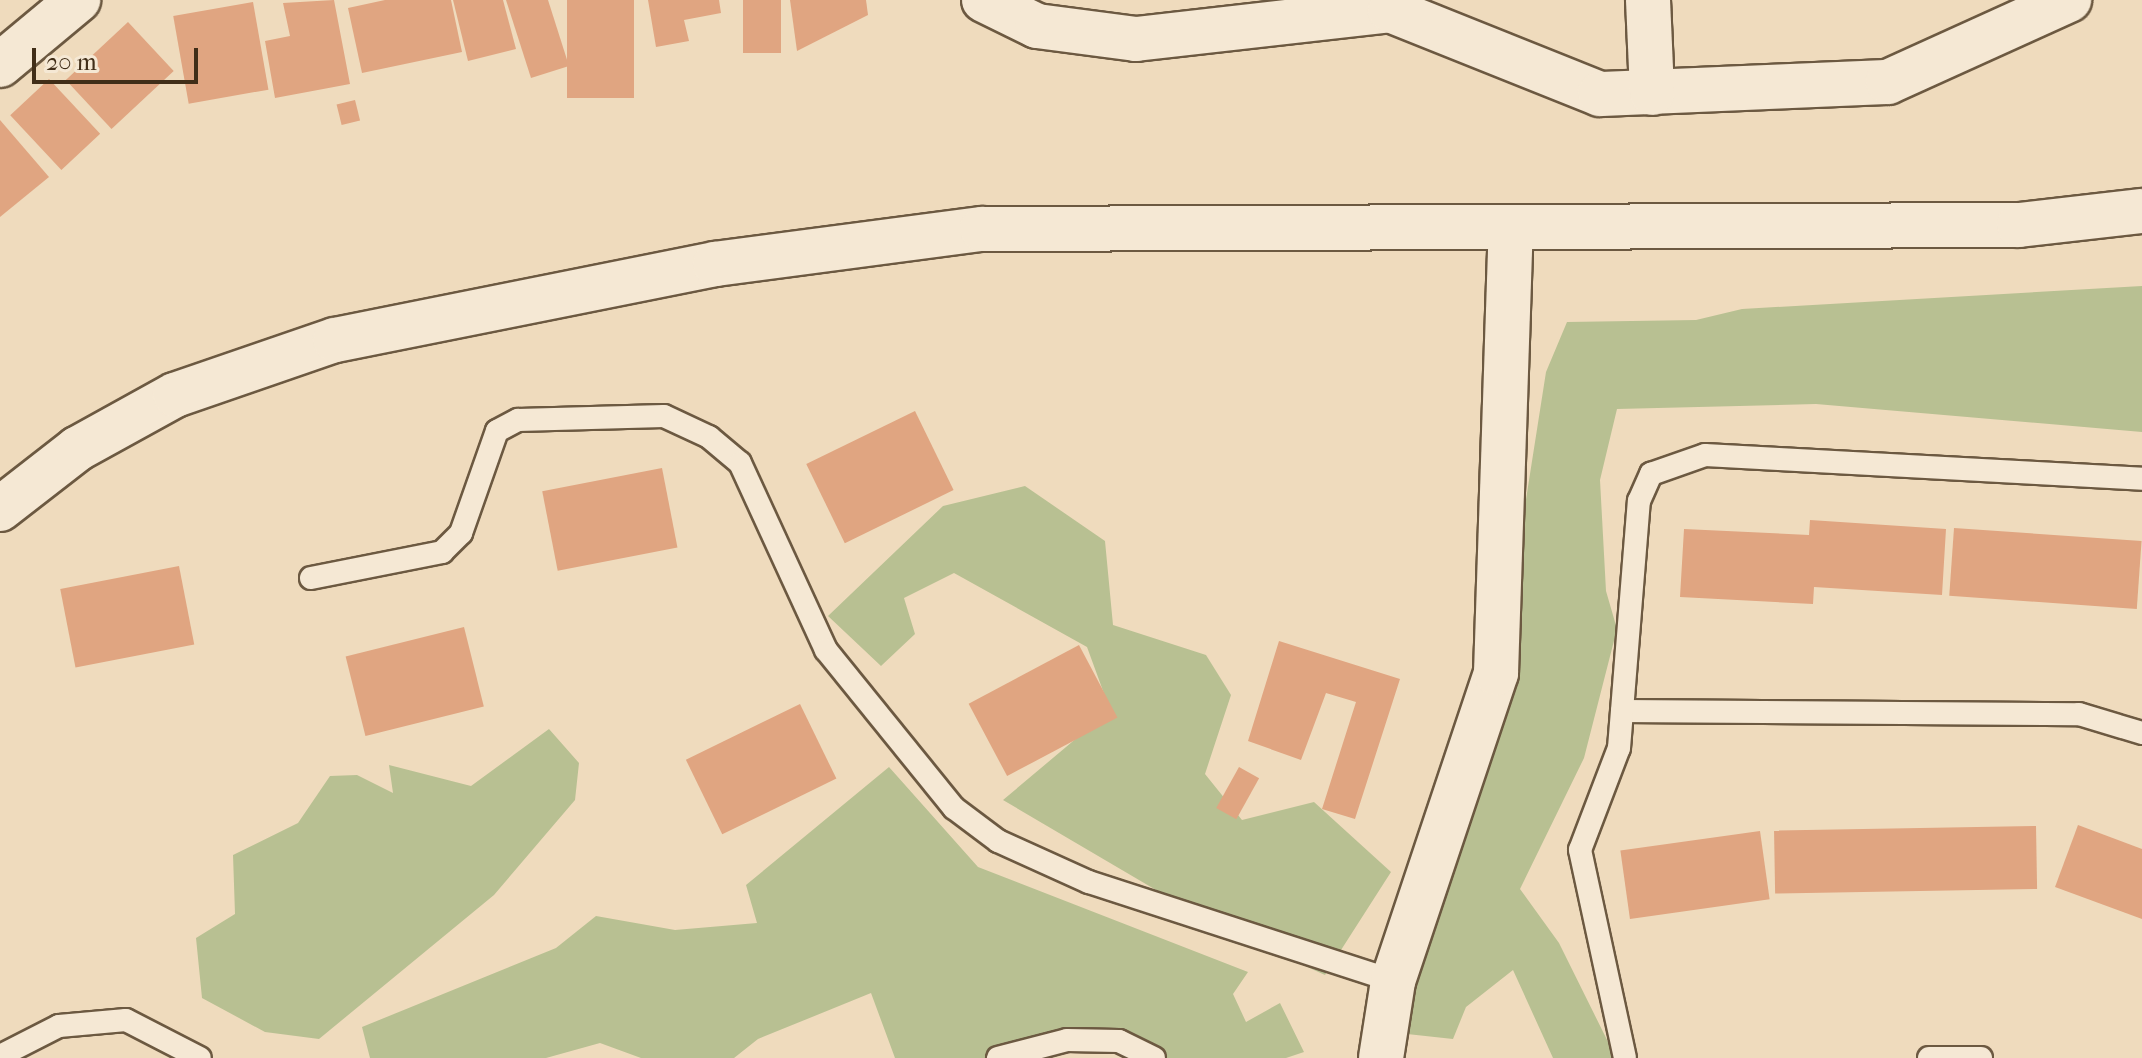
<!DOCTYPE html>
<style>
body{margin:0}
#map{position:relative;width:2142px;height:1058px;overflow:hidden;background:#efdbbd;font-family:"IM FELL French Canon",serif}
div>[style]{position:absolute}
.green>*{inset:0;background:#b8c092}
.building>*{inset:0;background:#e0a581;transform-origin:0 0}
.roads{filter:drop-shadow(2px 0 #6c5941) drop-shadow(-2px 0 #6c5941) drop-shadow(0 2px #6c5941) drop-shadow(0 -2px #6c5941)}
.service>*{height:22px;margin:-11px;padding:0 11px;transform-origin:11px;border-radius:11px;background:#f5e8d4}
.minor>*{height:44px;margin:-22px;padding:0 22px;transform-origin:22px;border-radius:22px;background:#f5e8d4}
.tertiary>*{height:44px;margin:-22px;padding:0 22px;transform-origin:22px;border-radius:22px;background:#f5e8d4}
span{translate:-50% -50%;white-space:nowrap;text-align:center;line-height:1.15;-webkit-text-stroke:7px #f5e8d4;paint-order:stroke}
.scale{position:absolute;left:32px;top:48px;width:166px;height:36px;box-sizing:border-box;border:4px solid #412e18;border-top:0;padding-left:10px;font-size:24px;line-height:28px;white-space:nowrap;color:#412e18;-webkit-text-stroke:6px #f5e8d4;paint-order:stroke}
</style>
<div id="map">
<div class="green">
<div style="clip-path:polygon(2142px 286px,2142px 432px,1816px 404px,1617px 409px,1600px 480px,1606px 591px,1617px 629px,1584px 758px,1520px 889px,1559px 943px,1616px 1058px,1553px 1058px,1513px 970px,1466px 1007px,1453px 1039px,1407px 1034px,1429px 917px,1508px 614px,1546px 372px,1567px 322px,1696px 320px,1742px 309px)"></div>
<div style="clip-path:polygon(1025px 486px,1105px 541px,1113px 625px,1206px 655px,1231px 695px,1205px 774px,1242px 820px,1314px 802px,1391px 872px,1325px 975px,1219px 927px,1003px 800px,1110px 710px,1087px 647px,954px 573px,904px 598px,915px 634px,881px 666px,828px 616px,943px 506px)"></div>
<div style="clip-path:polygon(549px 729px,579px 763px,575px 800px,494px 895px,319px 1039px,265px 1032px,202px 998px,196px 938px,235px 914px,233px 855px,298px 823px,330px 776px,357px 775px,393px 793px,389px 765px,471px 786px)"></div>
<div style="clip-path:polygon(889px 767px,978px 867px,1248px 972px,1233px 994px,1246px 1022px,1280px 1003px,1304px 1052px,1286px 1058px,1140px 1058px,1111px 1041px,1005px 1058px,895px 1058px,871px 993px,758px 1039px,734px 1058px,641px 1058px,600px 1043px,546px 1058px,370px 1058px,362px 1027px,556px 948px,596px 916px,675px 930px,757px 923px,746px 885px)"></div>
</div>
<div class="building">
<div style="clip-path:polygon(334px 0,350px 84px,275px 98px,265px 41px,290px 36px,283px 3px)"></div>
<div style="clip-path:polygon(385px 0,451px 0,462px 52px,362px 73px,348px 8px)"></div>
<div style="clip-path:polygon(453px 0,503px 0,516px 49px,468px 61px)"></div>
<div style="clip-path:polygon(506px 0,548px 0,569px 66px,531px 78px)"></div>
<div style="left:567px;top:0;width:67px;height:98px"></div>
<div style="clip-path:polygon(648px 0,719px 0,721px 13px,684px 20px,689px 41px,656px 47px)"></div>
<div style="left:743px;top:0;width:38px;height:53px"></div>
<div style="clip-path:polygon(790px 0,866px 0,868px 15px,797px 51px)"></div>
<div style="left:253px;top:2px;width:89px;height:81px;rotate:80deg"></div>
<div style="left:128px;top:22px;width:67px;height:85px;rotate:47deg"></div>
<div style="left:49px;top:79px;width:75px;height:53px;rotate:47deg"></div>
<div style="left:355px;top:100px;width:21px;height:19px;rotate:76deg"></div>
<div style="clip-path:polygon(0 120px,49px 177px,0 217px)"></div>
<div style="left:915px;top:411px;width:88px;height:121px;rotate:64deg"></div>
<div style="left:662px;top:468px;width:81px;height:122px;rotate:79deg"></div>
<div style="clip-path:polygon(1810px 520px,1946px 529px,1942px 595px,1814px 587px,1813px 604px,1680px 597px,1684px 529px,1809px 535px)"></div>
<div style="left:1954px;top:528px;width:188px;height:68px;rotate:4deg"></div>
<div style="left:179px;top:566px;width:80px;height:121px;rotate:79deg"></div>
<div style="left:464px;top:627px;width:82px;height:122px;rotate:76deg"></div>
<div style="clip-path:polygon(1279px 641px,1400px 679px,1355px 819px,1322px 809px,1356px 702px,1326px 693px,1301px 760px,1248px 741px)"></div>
<div style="left:1079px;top:645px;width:82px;height:125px;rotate:62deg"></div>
<div style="left:800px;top:704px;width:83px;height:127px;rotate:64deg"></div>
<div style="left:1239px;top:767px;width:23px;height:47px;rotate:29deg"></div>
<div style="clip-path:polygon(2078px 825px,2142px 849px,2142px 919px,2055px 887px)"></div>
<div style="left:2036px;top:826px;width:63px;height:262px;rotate:89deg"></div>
<div style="left:1760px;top:831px;width:69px;height:141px;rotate:82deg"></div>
</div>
<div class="roads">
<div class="service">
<div style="left:311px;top:578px;width:134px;rotate:-11.2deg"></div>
<div style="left:442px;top:552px;width:27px;rotate:-45deg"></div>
<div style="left:461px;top:533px;width:108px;rotate:-70.6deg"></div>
<div style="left:497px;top:431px;width:24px;rotate:-28deg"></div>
<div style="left:518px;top:420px;width:146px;rotate:-1.6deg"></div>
<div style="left:664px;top:416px;width:50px;rotate:25deg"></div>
<div style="left:709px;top:437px;width:40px;rotate:40deg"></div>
<div style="left:740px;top:463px;width:206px;rotate:65.3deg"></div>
<div style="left:826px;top:650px;width:203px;rotate:51deg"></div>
<div style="left:954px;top:808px;width:55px;rotate:36.9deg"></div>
<div style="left:998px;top:841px;width:100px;rotate:24.3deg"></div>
<div style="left:1089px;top:882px;width:320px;rotate:18deg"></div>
<div style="left:1622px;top:711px;width:457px;rotate:0.4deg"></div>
<div style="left:2079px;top:714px;width:66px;rotate:16.8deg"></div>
<div style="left:0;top:1056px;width:66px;rotate:-27deg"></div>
<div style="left:59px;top:1026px;width:67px;rotate:-5.1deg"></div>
<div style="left:126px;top:1020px;width:83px;rotate:27.2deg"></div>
<div style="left:998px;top:1058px;width:71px;rotate:-14.6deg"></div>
<div style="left:1067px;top:1040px;width:52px;rotate:1.1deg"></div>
<div style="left:1119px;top:1041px;width:39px;rotate:26deg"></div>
<div style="left:1625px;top:1058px;width:213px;rotate:-102.2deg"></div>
<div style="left:1580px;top:850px;width:109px;rotate:-69.1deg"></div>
<div style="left:1619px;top:748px;width:248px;rotate:-85.4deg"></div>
<div style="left:1639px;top:501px;width:30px;rotate:-66deg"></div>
<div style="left:1651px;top:474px;width:57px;rotate:-19.4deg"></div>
<div style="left:1705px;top:455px;width:438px;rotate:3.1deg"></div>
<div style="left:1929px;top:1058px;width:52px"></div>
</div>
<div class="minor">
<div style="left:984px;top:0;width:59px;rotate:26.1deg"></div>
<div style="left:1037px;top:26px;width:100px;rotate:7.5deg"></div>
<div style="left:1136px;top:39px;width:256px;rotate:-6.5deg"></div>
<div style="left:1390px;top:10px;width:226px;rotate:21.8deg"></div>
<div style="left:1600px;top:94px;width:288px;rotate:-2.4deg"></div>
<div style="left:1888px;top:82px;width:199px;rotate:-24.4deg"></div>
<div style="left:1648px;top:0;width:93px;rotate:87.5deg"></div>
<div style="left:0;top:65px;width:102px;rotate:-39.8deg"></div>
<div style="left:1381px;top:1058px;width:78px;rotate:-81.1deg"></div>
<div style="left:1393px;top:981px;width:325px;rotate:-71.5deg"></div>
<div style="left:1496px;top:673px;width:444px;rotate:-88.1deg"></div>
</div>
<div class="tertiary">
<div style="left:0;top:509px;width:98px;rotate:-37.9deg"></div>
<div style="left:77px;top:449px;width:112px;rotate:-28.9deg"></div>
<div style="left:175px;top:395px;width:169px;rotate:-19deg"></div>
<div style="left:335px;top:340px;width:388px;rotate:-11.3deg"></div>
<div style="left:715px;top:264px;width:269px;rotate:-7.5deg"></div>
<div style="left:982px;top:229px;width:1037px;rotate:-0.22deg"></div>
<div style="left:2019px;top:225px;width:124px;rotate:-6.5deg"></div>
</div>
</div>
<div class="scale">20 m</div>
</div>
